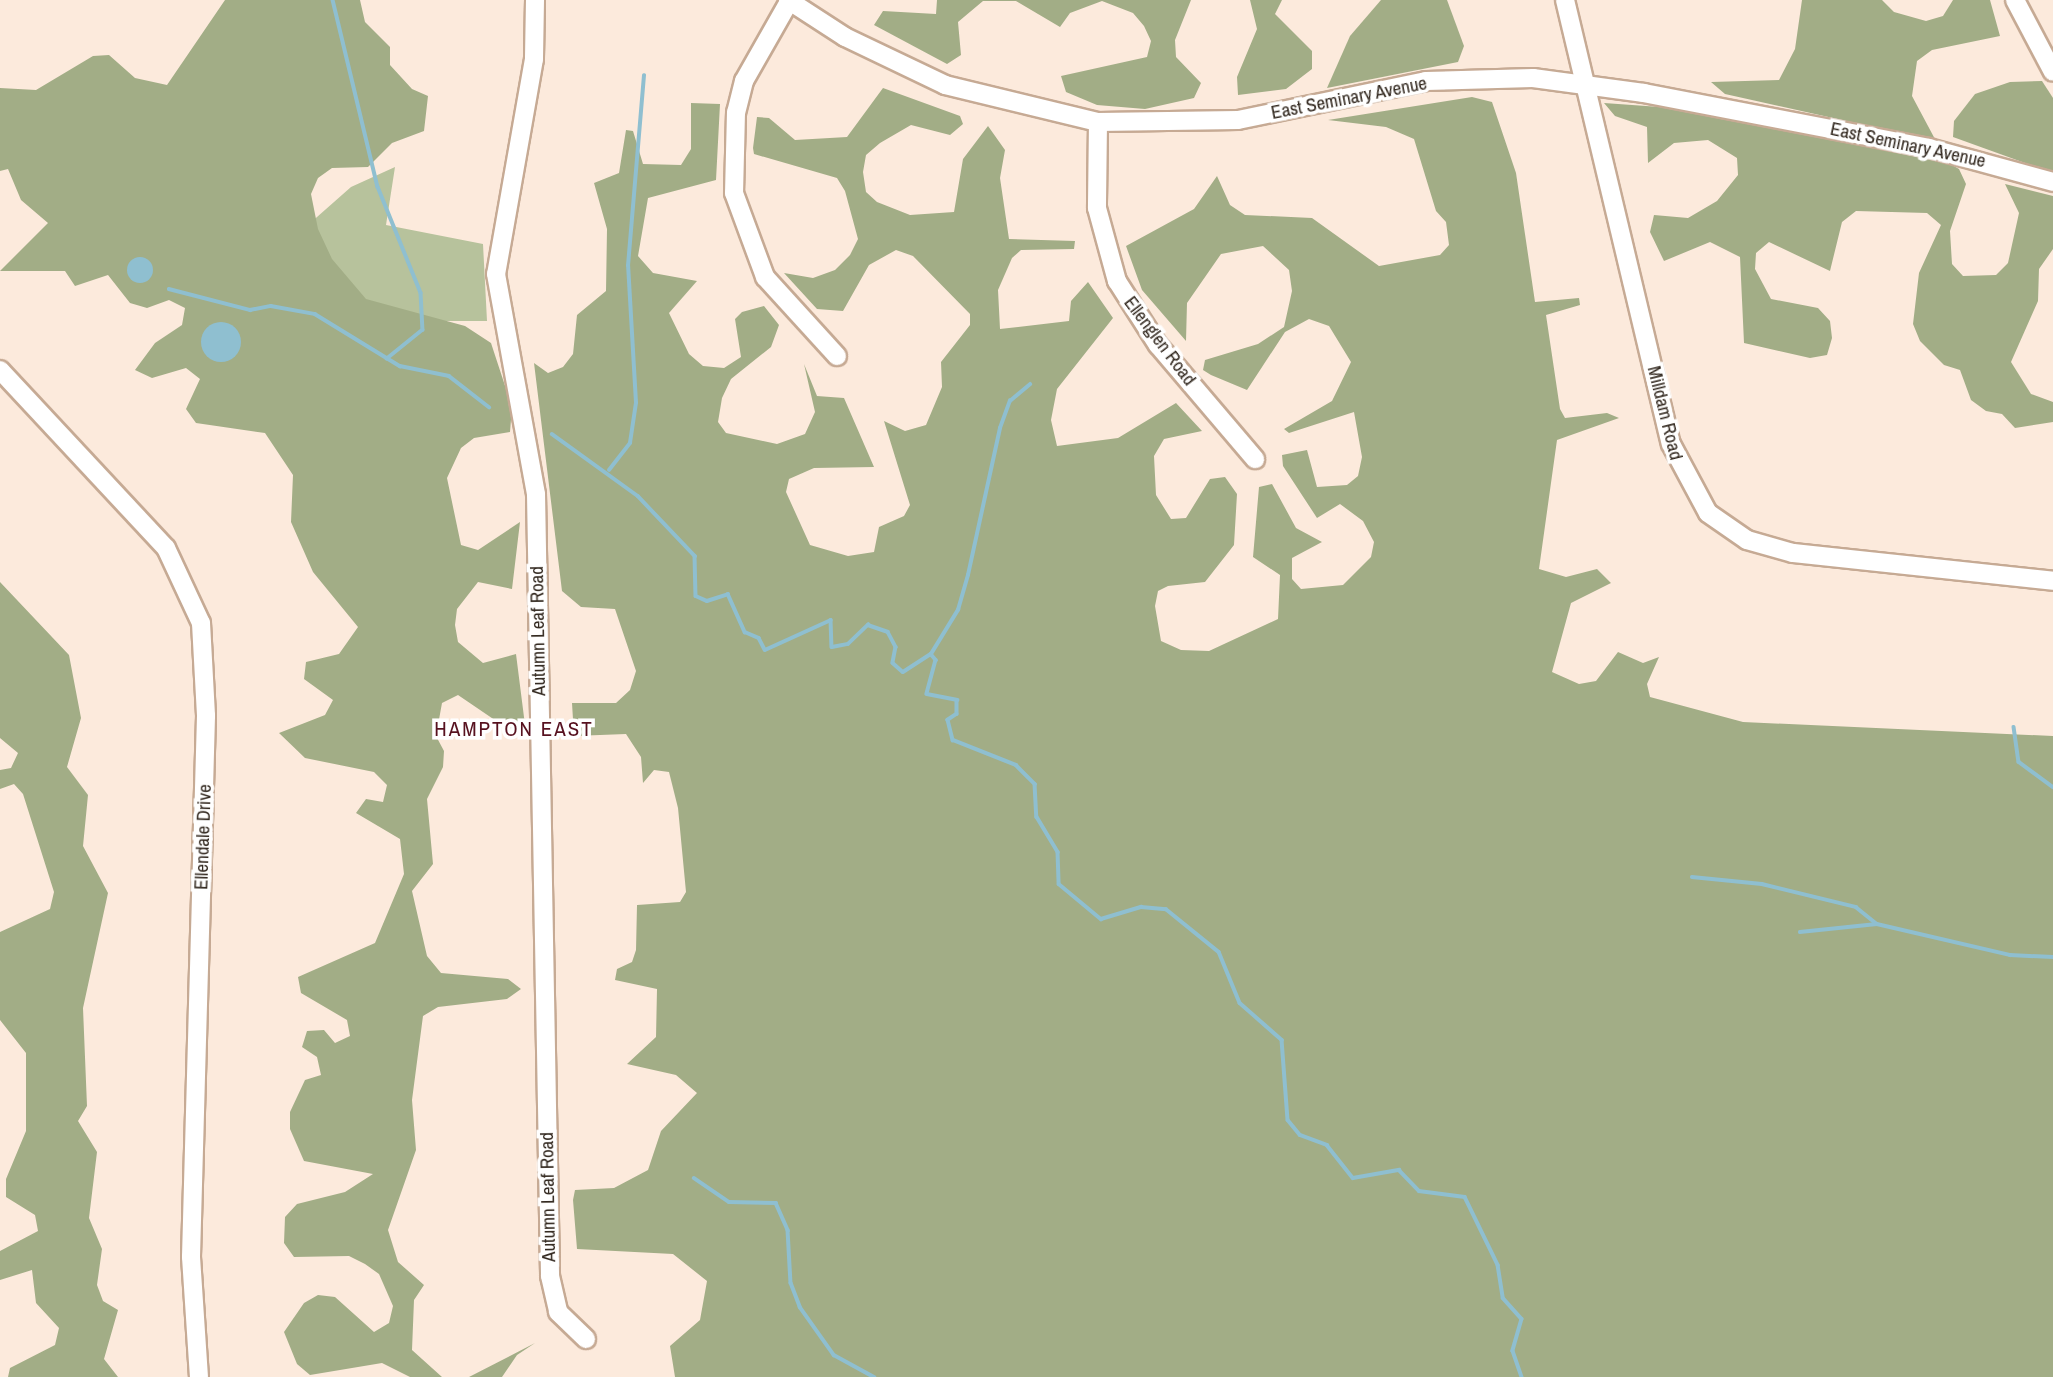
<!DOCTYPE html>
<style>
body{margin:0}
#map{position:relative;width:2053px;height:1377px;overflow:hidden;background:#fceadc;font-family:"Archivo Narrow",sans-serif}
div>[style]{position:absolute}
.green>*{inset:0;background:#b7c29c}
.forest>*{inset:0;background:#a2ad86}
.water>*{inset:0;background:#8fbfd0}
.round{border-radius:50%}
.stream>*{height:3.5px;margin:-1.75px;padding:0 1.75px;transform-origin:1.75px;border-radius:1.75px;background:#8fbfd0}
.roads{filter:drop-shadow(2px 0 #c6aa94) drop-shadow(-2px 0 #c6aa94) drop-shadow(0 2px #c6aa94) drop-shadow(0 -2px #c6aa94)}
.minor>*{height:18px;margin:-9px;padding:0 9px;transform-origin:9px;border-radius:9px;background:#fff}
span{translate:-50% -50%;white-space:nowrap;text-align:center;line-height:1.15;-webkit-text-stroke:7px #fff;paint-order:stroke}
.street-label{font-size:19px;color:#32281f}
.neighbourhood-label{font-size:21px;color:#57111f;letter-spacing:2px}
</style>
<div id="map">
<div class="green">
<div style="clip-path:polygon(395px 167px,386px 225px,483px 244px,487px 321px,367px 321px,300px 232px,351px 187px)"></div>
</div>
<div class="forest">
<div style="clip-path:polygon(225px 0,360px 0,365px 22px,390px 47px,390px 65px,412px 89px,428px 96px,424px 131px,392px 143px,368px 167px,332px 168px,318px 178px,311px 194px,318px 229px,332px 259px,366px 299px,465px 326px,491px 343px,512px 407px,510px 432px,474px 438px,461px 448px,447px 478px,461px 545px,478px 550px,520px 522px,512px 589px,478px 582px,457px 609px,455px 625px,458px 642px,483px 663px,516px 654px,525px 725px,508px 729px,458px 695px,442px 703px,436px 736px,444px 751px,443px 767px,427px 799px,433px 864px,412px 891px,427px 956px,441px 973px,508px 979px,521px 989px,507px 999px,438px 1007px,423px 1016px,412px 1100px,416px 1150px,388px 1230px,398px 1262px,424px 1285px,414px 1300px,412px 1350px,442px 1377px,410px 1377px,382px 1363px,310px 1375px,297px 1364px,284px 1332px,304px 1303px,318px 1295px,335px 1297px,374px 1332px,389px 1323px,393px 1306px,379px 1274px,365px 1264px,349px 1256px,294px 1257px,284px 1243px,285px 1217px,297px 1204px,345px 1192px,373px 1174px,304px 1161px,290px 1129px,290px 1112px,305px 1080px,321px 1075px,317px 1057px,302px 1047px,307px 1031px,324px 1030px,335px 1043px,350px 1036px,347px 1020px,301px 993px,298px 977px,375px 943px,404px 874px,400px 839px,356px 813px,366px 799px,383px 802px,387px 785px,374px 772px,305px 758px,279px 733px,325px 715px,333px 700px,304px 679px,306px 662px,339px 654px,358px 627px,313px 572px,291px 522px,293px 475px,265px 433px,196px 423px,186px 409px,200px 379px,186px 368px,152px 378px,135px 370px,155px 343px,182px 325px,185px 308px,169px 300px,147px 308px,130px 303px,108px 275px,75px 286px,65px 271px,0 271px,48px 223px,21px 200px,8px 169px,0 171px,0 88px,36px 90px,93px 56px,109px 55px,135px 78px,167px 85px)"></div>
<div style="clip-path:polygon(937px 0,1191px 0,1175px 40px,1176px 57px,1201px 83px,1194px 98px,1145px 109px,1097px 105px,1066px 92px,1061px 76px,1147px 57px,1151px 41px,1144px 26px,1133px 13px,1102px 1px,1070px 13px,1060px 27px,1016px 1px,983px 1px,958px 22px,961px 55px,947px 64px,874px 25px,883px 11px,936px 14px)"></div>
<div style="clip-path:polygon(1250px 0,1282px 0,1275px 14px,1312px 51px,1312px 69px,1286px 89px,1238px 95px,1237px 77px,1257px 29px)"></div>
<div style="clip-path:polygon(1381px 0,1447px 0,1464px 46px,1458px 62px,1327px 88px,1350px 36px)"></div>
<div style="clip-path:polygon(1802px 0,1882px 0,1894px 12px,1926px 21px,1943px 16px,1953px 0,1990px 0,2000px 36px,1932px 50px,1917px 61px,1912px 96px,1936px 141px,1725px 94px,1711px 82px,1779px 80px,1795px 49px)"></div>
<div style="clip-path:polygon(2042px 81px,2053px 98px,2053px 173px,1953px 137px,1954px 121px,1975px 94px,2010px 82px)"></div>
<div style="clip-path:polygon(883px 88px,960px 116px,963px 124px,950px 135px,911px 125px,880px 143px,866px 155px,863px 172px,866px 192px,877px 202px,910px 215px,954px 212px,963px 159px,988px 126px,1005px 150px,1000px 178px,1009px 239px,1075px 241px,1074px 249px,1021px 250px,1012px 258px,998px 290px,1000px 329px,1069px 321px,1071px 301px,1088px 282px,1113px 318px,1057px 389px,1051px 420px,1057px 446px,1118px 438px,1176px 403px,1202px 431px,1164px 439px,1154px 456px,1156px 495px,1171px 519px,1186px 518px,1210px 479px,1225px 477px,1237px 494px,1234px 545px,1205px 582px,1168px 586px,1158px 591px,1155px 606px,1161px 641px,1181px 650px,1209px 651px,1278px 619px,1280px 575px,1253px 557px,1259px 487px,1272px 484px,1296px 528px,1322px 542px,1292px 558px,1292px 579px,1301px 589px,1343px 585px,1371px 557px,1374px 542px,1363px 521px,1340px 504px,1317px 518px,1283px 466px,1282px 455px,1307px 450px,1317px 487px,1347px 485px,1358px 476px,1362px 457px,1354px 412px,1289px 433px,1284px 429px,1332px 401px,1351px 362px,1329px 326px,1309px 319px,1285px 332px,1247px 390px,1211px 375px,1203px 370px,1205px 360px,1258px 344px,1284px 327px,1292px 291px,1289px 270px,1263px 246px,1221px 254px,1187px 303px,1186px 341px,1142px 290px,1126px 246px,1194px 209px,1217px 176px,1230px 205px,1245px 215px,1312px 218px,1379px 266px,1440px 255px,1449px 245px,1446px 222px,1436px 211px,1414px 139px,1386px 127px,1328px 120px,1472px 97px,1492px 102px,1516px 173px,1535px 302px,1579px 298px,1580px 305px,1546px 315px,1560px 409px,1565px 418px,1607px 413px,1619px 418px,1557px 440px,1539px 569px,1566px 577px,1597px 569px,1611px 583px,1571px 603px,1552px 672px,1579px 684px,1596px 681px,1618px 652px,1643px 663px,1659px 657px,1647px 684px,1650px 697px,1743px 722px,2053px 736px,2053px 1377px,675px 1377px,670px 1346px,700px 1320px,707px 1281px,673px 1254px,577px 1249px,573px 1200px,575px 1190px,614px 1188px,648px 1170px,661px 1131px,697px 1093px,676px 1075px,627px 1064px,656px 1037px,657px 989px,615px 980px,617px 969px,632px 962px,636px 950px,637px 905px,680px 902px,686px 892px,678px 808px,669px 772px,654px 770px,643px 783px,641px 757px,626px 734px,574px 736px,572px 703px,616px 703px,630px 690px,636px 671px,615px 609px,581px 607px,562px 591px,534px 363px,548px 373px,563px 367px,573px 354px,577px 315px,606px 291px,607px 229px,594px 183px,619px 173px,626px 130px,633px 131px,643px 164px,681px 165px,691px 149px,691px 103px,720px 104px,716px 180px,648px 198px,638px 256px,653px 273px,697px 281px,669px 313px,689px 354px,703px 366px,724px 368px,741px 357px,735px 319px,742px 312px,764px 306px,779px 325px,771px 347px,731px 379px,722px 398px,718px 422px,726px 433px,777px 444px,805px 434px,815px 412px,804px 364px,817px 396px,844px 398px,874px 467px,814px 468px,789px 479px,786px 492px,810px 545px,848px 556px,874px 552px,879px 527px,904px 516px,910px 505px,884px 421px,905px 431px,926px 425px,942px 387px,941px 362px,970px 325px,970px 314px,913px 256px,896px 250px,869px 265px,843px 311px,817px 309px,784px 273px,813px 278px,835px 270px,850px 255px,858px 239px,845px 191px,837px 178px,754px 154px,753px 148px,757px 117px,769px 118px,795px 140px,847px 137px)"></div>
<div style="clip-path:polygon(1604px 103px,1674px 108px,1945px 161px,1959px 169px,1966px 184px,1950px 231px,1952px 264px,1963px 276px,1996px 275px,2008px 263px,2019px 213px,2005px 184px,2053px 196px,2053px 249px,2039px 269px,2038px 301px,2011px 362px,2031px 394px,2053px 402px,2053px 422px,2015px 428px,2002px 414px,1986px 411px,1971px 400px,1960px 370px,1944px 365px,1920px 341px,1913px 324px,1919px 273px,1941px 225px,1927px 213px,1856px 211px,1842px 222px,1830px 271px,1769px 242px,1756px 253px,1755px 269px,1771px 299px,1818px 308px,1830px 321px,1832px 338px,1827px 355px,1810px 358px,1744px 343px,1740px 257px,1710px 242px,1664px 261px,1650px 232px,1654px 215px,1688px 218px,1717px 201px,1738px 175px,1737px 158px,1708px 140px,1674px 143px,1648px 163px,1647px 127px,1615px 116px)"></div>
<div style="clip-path:polygon(0 582px,69px 655px,81px 718px,67px 767px,88px 795px,83px 846px,108px 893px,83px 1008px,87px 1106px,78px 1121px,97px 1152px,89px 1218px,102px 1249px,97px 1285px,103px 1301px,118px 1310px,104px 1359px,118px 1377px,8px 1377px,10px 1368px,55px 1345px,59px 1328px,36px 1303px,32px 1270px,0 1280px,0 1251px,38px 1231px,35px 1215px,6px 1197px,6px 1179px,26px 1131px,26px 1053px,0 1020px,0 932px,50px 909px,54px 892px,23px 794px,14px 784px,0 789px,0 770px,11px 768px,18px 753px,0 738px)"></div>
<div style="clip-path:polygon(535px 1343px,517px 1355px,502px 1377px,469px 1377px)"></div>
</div>
<div class="water">
<div class="round" style="left:127px;top:257px;width:26px;height:26px"></div>
<div class="round" style="left:201px;top:322px;width:40px;height:40px"></div>
</div>
<div class="stream">
<div style="left:333px;top:0;width:192px;rotate:76.5deg"></div>
<div style="left:378px;top:187px;width:114px;rotate:67.9deg"></div>
<div style="left:421px;top:293px;width:37px;rotate:87deg"></div>
<div style="left:423px;top:330px;width:46px;rotate:141.1deg"></div>
<div style="left:169px;top:289px;width:84px;rotate:14.5deg"></div>
<div style="left:250px;top:310px;width:21px;rotate:-11deg"></div>
<div style="left:271px;top:306px;width:45px;rotate:10.3deg"></div>
<div style="left:315px;top:314px;width:100px;rotate:31.5deg"></div>
<div style="left:400px;top:366px;width:50px;rotate:11.5deg"></div>
<div style="left:449px;top:376px;width:51px;rotate:37.8deg"></div>
<div style="left:552px;top:434px;width:106px;rotate:35.8deg"></div>
<div style="left:638px;top:496px;width:83px;rotate:46.5deg"></div>
<div style="left:695px;top:556px;width:40px;rotate:88.6deg"></div>
<div style="left:696px;top:596px;width:12px;rotate:24deg"></div>
<div style="left:707px;top:601px;width:22px;rotate:-18deg"></div>
<div style="left:728px;top:594px;width:42px;rotate:65.9deg"></div>
<div style="left:745px;top:632px;width:15px;rotate:23deg"></div>
<div style="left:759px;top:638px;width:13px;rotate:63deg"></div>
<div style="left:765px;top:650px;width:72px;rotate:-24.4deg"></div>
<div style="left:831px;top:620px;width:27px;rotate:88deg"></div>
<div style="left:832px;top:647px;width:16px;rotate:-11deg"></div>
<div style="left:848px;top:644px;width:28px;rotate:-44deg"></div>
<div style="left:868px;top:625px;width:21px;rotate:19deg"></div>
<div style="left:888px;top:632px;width:17px;rotate:62deg"></div>
<div style="left:896px;top:647px;width:16px;rotate:101deg"></div>
<div style="left:893px;top:663px;width:13px;rotate:42deg"></div>
<div style="left:903px;top:672px;width:33px;rotate:-33deg"></div>
<div style="left:931px;top:654px;width:8px;rotate:50deg"></div>
<div style="left:936px;top:660px;width:35px;rotate:105deg"></div>
<div style="left:927px;top:694px;width:31px;rotate:11deg"></div>
<div style="left:957px;top:700px;width:14px;rotate:90deg"></div>
<div style="left:957px;top:714px;width:11px;rotate:146deg"></div>
<div style="left:948px;top:720px;width:21px;rotate:76deg"></div>
<div style="left:953px;top:740px;width:68px;rotate:21.6deg"></div>
<div style="left:1016px;top:765px;width:27px;rotate:45deg"></div>
<div style="left:1035px;top:784px;width:33px;rotate:87deg"></div>
<div style="left:1037px;top:817px;width:41px;rotate:59deg"></div>
<div style="left:1058px;top:852px;width:32px;rotate:88deg"></div>
<div style="left:1059px;top:884px;width:55px;rotate:39.8deg"></div>
<div style="left:1101px;top:919px;width:42px;rotate:-16.7deg"></div>
<div style="left:1141px;top:907px;width:25px;rotate:5deg"></div>
<div style="left:1166px;top:909px;width:68px;rotate:39.1deg"></div>
<div style="left:1219px;top:952px;width:55px;rotate:67.6deg"></div>
<div style="left:1240px;top:1003px;width:56px;rotate:41.4deg"></div>
<div style="left:1282px;top:1040px;width:80px;rotate:85.7deg"></div>
<div style="left:1288px;top:1120px;width:19px;rotate:51deg"></div>
<div style="left:1300px;top:1135px;width:29px;rotate:20deg"></div>
<div style="left:1327px;top:1145px;width:42px;rotate:51.8deg"></div>
<div style="left:1353px;top:1178px;width:47px;rotate:-9.9deg"></div>
<div style="left:1399px;top:1170px;width:29px;rotate:46deg"></div>
<div style="left:1419px;top:1191px;width:46px;rotate:7.4deg"></div>
<div style="left:1465px;top:1197px;width:76px;rotate:64.1deg"></div>
<div style="left:1498px;top:1265px;width:33px;rotate:81deg"></div>
<div style="left:1503px;top:1298px;width:28px;rotate:48deg"></div>
<div style="left:1522px;top:1319px;width:33px;rotate:106deg"></div>
<div style="left:1513px;top:1351px;width:28px;rotate:71deg"></div>
<div style="left:609px;top:470px;width:34px;rotate:-52deg"></div>
<div style="left:630px;top:443px;width:40px;rotate:-81.5deg"></div>
<div style="left:636px;top:403px;width:137px;rotate:-93.3deg"></div>
<div style="left:628px;top:266px;width:191px;rotate:-85.2deg"></div>
<div style="left:931px;top:654px;width:52px;rotate:-58.5deg"></div>
<div style="left:958px;top:610px;width:36px;rotate:-74deg"></div>
<div style="left:968px;top:575px;width:150px;rotate:-77.7deg"></div>
<div style="left:1000px;top:428px;width:29px;rotate:-70deg"></div>
<div style="left:1010px;top:401px;width:26px;rotate:-40deg"></div>
<div style="left:2014px;top:727px;width:35px;rotate:82deg"></div>
<div style="left:2019px;top:762px;width:42px;rotate:36.3deg"></div>
<div style="left:1692px;top:877px;width:70px;rotate:5.7deg"></div>
<div style="left:1762px;top:884px;width:97px;rotate:13.7deg"></div>
<div style="left:1856px;top:907px;width:27px;rotate:39deg"></div>
<div style="left:1800px;top:932px;width:77px;rotate:-5.9deg"></div>
<div style="left:1877px;top:924px;width:137px;rotate:13.1deg"></div>
<div style="left:2010px;top:955px;width:43px;rotate:2.7deg"></div>
<div style="left:694px;top:1178px;width:42px;rotate:34.4deg"></div>
<div style="left:729px;top:1202px;width:47px;rotate:1.2deg"></div>
<div style="left:776px;top:1203px;width:30px;rotate:66deg"></div>
<div style="left:788px;top:1230px;width:53px;rotate:86.8deg"></div>
<div style="left:791px;top:1283px;width:26px;rotate:69deg"></div>
<div style="left:800px;top:1307px;width:59px;rotate:54.7deg"></div>
<div style="left:834px;top:1355px;width:46px;rotate:28.8deg"></div>
</div>
<div class="roads">
<div class="minor">
<div style="left:535px;top:0;width:59px;rotate:91deg"></div>
<div style="left:534px;top:59px;width:218px;rotate:100deg"></div>
<div style="left:496px;top:274px;width:224px;rotate:79.7deg"></div>
<div style="left:536px;top:494px;width:782px;rotate:88.97deg"></div>
<div style="left:550px;top:1276px;width:37px;rotate:77deg"></div>
<div style="left:558px;top:1312px;width:39px;rotate:44deg"></div>
<div style="left:788px;top:0;width:68px;rotate:33deg"></div>
<div style="left:845px;top:37px;width:111px;rotate:25.6deg"></div>
<div style="left:945px;top:85px;width:157px;rotate:13.6deg"></div>
<div style="left:1098px;top:122px;width:140px;rotate:-0.8deg"></div>
<div style="left:1238px;top:120px;width:192px;rotate:-11.7deg"></div>
<div style="left:1426px;top:81px;width:107px;rotate:-1.6deg"></div>
<div style="left:1533px;top:78px;width:112px;rotate:7.7deg"></div>
<div style="left:1644px;top:93px;width:290px;rotate:10.9deg"></div>
<div style="left:1929px;top:148px;width:129px;rotate:15.3deg"></div>
<div style="left:790px;top:0;width:93px;rotate:119.6deg"></div>
<div style="left:744px;top:81px;width:32px;rotate:104deg"></div>
<div style="left:736px;top:112px;width:81px;rotate:91.4deg"></div>
<div style="left:734px;top:193px;width:90px;rotate:69.7deg"></div>
<div style="left:765px;top:277px;width:107px;rotate:47.7deg"></div>
<div style="left:1565px;top:0;width:456px;rotate:76.6deg"></div>
<div style="left:1671px;top:444px;width:78px;rotate:61.8deg"></div>
<div style="left:1708px;top:513px;width:47px;rotate:34.7deg"></div>
<div style="left:1747px;top:540px;width:48px;rotate:15.8deg"></div>
<div style="left:1793px;top:553px;width:262px;rotate:6.1deg"></div>
<div style="left:2015px;top:0;width:81px;rotate:62.2deg"></div>
<div style="left:1098px;top:122px;width:86px;rotate:90.7deg"></div>
<div style="left:1097px;top:208px;width:76px;rotate:74.7deg"></div>
<div style="left:1117px;top:281px;width:76px;rotate:57.4deg"></div>
<div style="left:1158px;top:345px;width:150px;rotate:49.6deg"></div>
<div style="left:0;top:370px;width:243px;rotate:47deg"></div>
<div style="left:166px;top:548px;width:83px;rotate:65deg"></div>
<div style="left:201px;top:623px;width:93px;rotate:86.9deg"></div>
<div style="left:206px;top:716px;width:541px;rotate:91.59deg"></div>
<div style="left:191px;top:1257px;width:120px;rotate:86.2deg"></div>
</div>
</div>
<div class="street-label">
<span style="left:1349px;top:98px;rotate:-11deg">East Seminary Avenue</span>
<span style="left:1908px;top:145px;rotate:12deg">East Seminary Avenue</span>
<span style="left:1160px;top:341px;rotate:53deg">Ellenglen Road</span>
<span style="left:1665px;top:413px;rotate:76deg">Milldam Road</span>
<span style="left:538px;top:631px;rotate:-91deg">Autumn Leaf Road</span>
<span style="left:203px;top:837px;rotate:-88deg">Ellendale Drive</span>
<span style="left:548px;top:1197px;rotate:-91deg">Autumn Leaf Road</span>
</div>
<div class="neighbourhood-label">
<span style="left:514px;top:729px">HAMPTON EAST</span>
</div>
</div>
